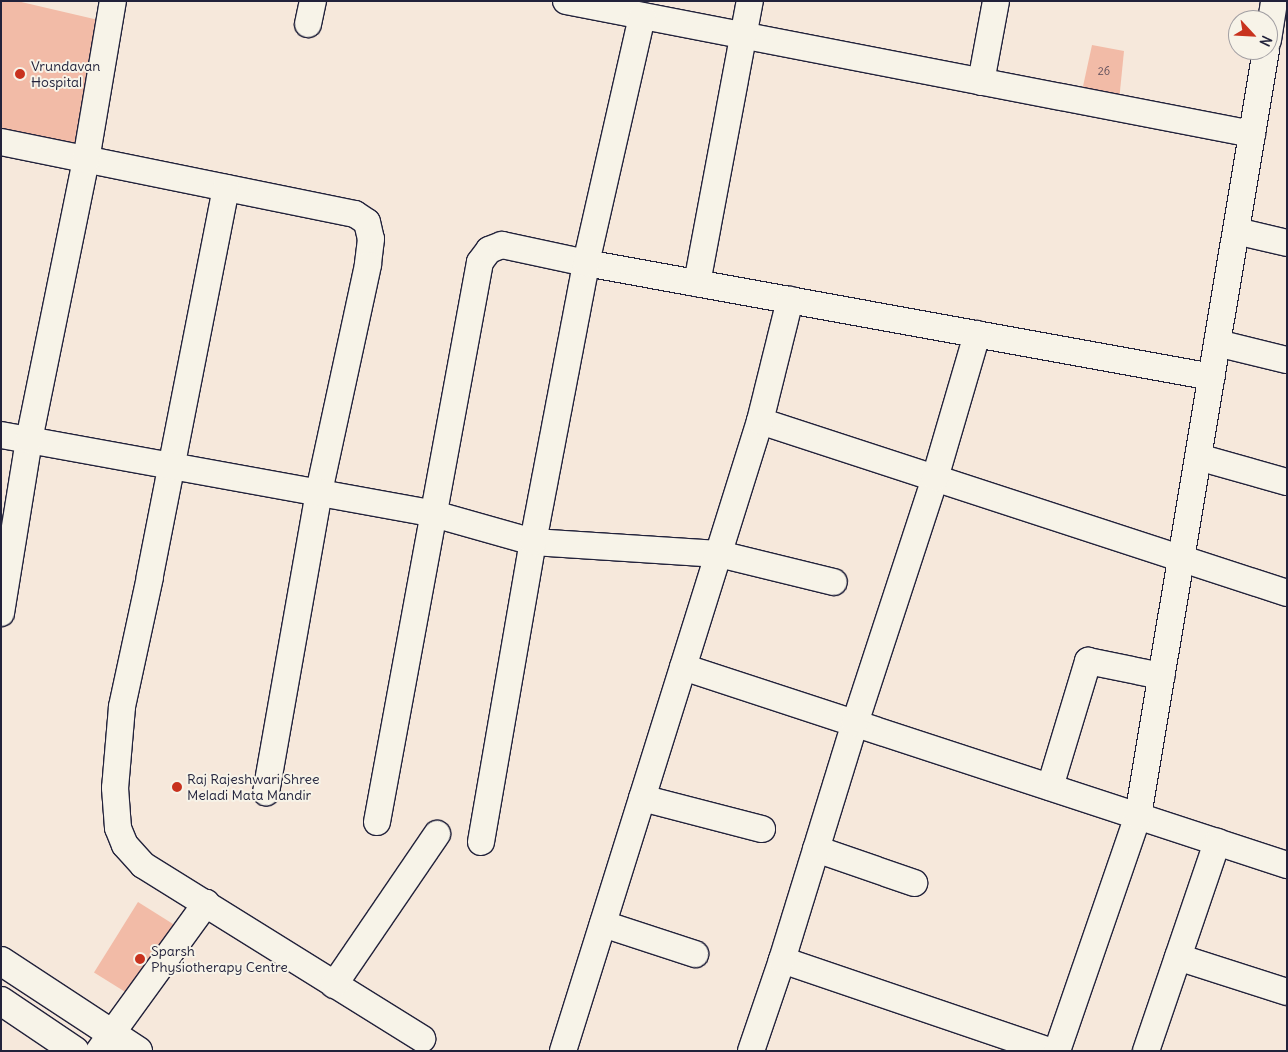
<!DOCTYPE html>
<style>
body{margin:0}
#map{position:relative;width:1288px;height:1052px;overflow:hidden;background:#f6e8db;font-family:Delius,sans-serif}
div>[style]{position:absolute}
.building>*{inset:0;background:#f2bba7;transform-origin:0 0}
.roads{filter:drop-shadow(1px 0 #22223b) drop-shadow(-1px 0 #22223b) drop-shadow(0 1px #22223b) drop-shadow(0 -1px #22223b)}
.street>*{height:26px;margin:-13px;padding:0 13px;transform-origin:13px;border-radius:13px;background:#f7f3e8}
.primary>*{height:28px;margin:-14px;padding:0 14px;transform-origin:14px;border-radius:14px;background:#f7f3e8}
.dots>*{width:14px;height:14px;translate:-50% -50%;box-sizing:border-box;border:2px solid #f7f3e8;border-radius:50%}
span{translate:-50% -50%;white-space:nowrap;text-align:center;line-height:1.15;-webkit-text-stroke:4px #f7f3e8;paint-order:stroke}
.number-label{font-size:11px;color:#564856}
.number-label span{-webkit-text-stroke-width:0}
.poi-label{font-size:14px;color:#22223b}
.left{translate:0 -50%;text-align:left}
.frame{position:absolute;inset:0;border:2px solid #22223b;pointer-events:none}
.north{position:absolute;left:1228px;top:10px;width:50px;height:50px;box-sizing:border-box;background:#f7f3e8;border:1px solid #a29fa3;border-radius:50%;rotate:115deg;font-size:14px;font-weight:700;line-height:20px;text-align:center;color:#22223b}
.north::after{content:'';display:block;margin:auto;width:18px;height:22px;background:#c8321e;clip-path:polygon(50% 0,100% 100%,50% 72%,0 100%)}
</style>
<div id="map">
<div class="building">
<div style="clip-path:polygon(1px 1px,17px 1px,107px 22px,77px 148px,1px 130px)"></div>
<div style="clip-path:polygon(1092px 45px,1124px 51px,1119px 101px,1082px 91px)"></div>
<div style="left:138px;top:902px;width:46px;height:83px;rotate:32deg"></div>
</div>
<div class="roads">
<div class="street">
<div style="left:566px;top:1px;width:699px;rotate:10.97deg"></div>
<div style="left:308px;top:24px;width:24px;rotate:-78deg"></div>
<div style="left:1268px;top:40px;width:39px;rotate:-81deg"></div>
<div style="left:981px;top:82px;width:82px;rotate:-79.5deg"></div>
<div style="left:1px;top:142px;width:361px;rotate:11.5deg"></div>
<div style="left:355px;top:214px;width:14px;rotate:34deg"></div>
<div style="left:367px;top:222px;width:17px;rotate:77deg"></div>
<div style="left:371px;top:239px;width:26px;rotate:97deg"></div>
<div style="left:368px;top:265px;width:232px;rotate:102.2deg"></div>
<div style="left:319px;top:492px;width:305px;rotate:100deg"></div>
<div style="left:226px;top:188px;width:396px;rotate:101.1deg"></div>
<div style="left:150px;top:577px;width:133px;rotate:102.2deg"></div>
<div style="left:122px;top:707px;width:81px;rotate:94.9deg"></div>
<div style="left:115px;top:788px;width:40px;rotate:85.7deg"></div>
<div style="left:118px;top:828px;width:18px;rotate:68deg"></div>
<div style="left:125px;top:845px;width:27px;rotate:48deg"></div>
<div style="left:143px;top:865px;width:329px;rotate:31.9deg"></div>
<div style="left:1236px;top:231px;width:52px;rotate:13.2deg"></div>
<div style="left:697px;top:283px;width:287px;rotate:-79.4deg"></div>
<div style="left:1217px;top:343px;width:72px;rotate:13.7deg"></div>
<div style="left:760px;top:421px;width:554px;rotate:18.08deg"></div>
<div style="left:1px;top:435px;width:440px;rotate:10.3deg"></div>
<div style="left:434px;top:514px;width:103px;rotate:15.8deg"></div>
<div style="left:533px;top:542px;width:186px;rotate:3.7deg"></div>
<div style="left:719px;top:554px;width:118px;rotate:13.7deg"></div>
<div style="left:1198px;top:457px;width:92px;rotate:15.7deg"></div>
<div style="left:1px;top:613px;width:175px;rotate:-80.8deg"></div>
<div style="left:29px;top:440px;width:286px;rotate:-78.5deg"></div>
<div style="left:86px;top:160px;width:161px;rotate:-80.4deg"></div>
<div style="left:683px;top:667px;width:636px;rotate:18.15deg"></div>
<div style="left:1050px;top:787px;width:132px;rotate:-73.2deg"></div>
<div style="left:1088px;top:661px;width:75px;rotate:11.6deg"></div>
<div style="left:642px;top:798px;width:124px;rotate:14.5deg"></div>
<div style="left:377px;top:822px;width:569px;rotate:-79.58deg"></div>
<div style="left:480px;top:262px;width:15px;rotate:-53deg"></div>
<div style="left:489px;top:250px;width:14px;rotate:-21deg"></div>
<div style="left:502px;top:245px;width:86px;rotate:12.1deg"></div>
<div style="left:586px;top:263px;width:636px;rotate:10.32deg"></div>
<div style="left:481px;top:842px;width:304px;rotate:-80.2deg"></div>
<div style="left:533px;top:542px;width:284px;rotate:-79.2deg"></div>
<div style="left:586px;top:263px;width:253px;rotate:-77.2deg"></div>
<div style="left:816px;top:849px;width:104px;rotate:19.1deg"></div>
<div style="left:603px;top:924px;width:97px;rotate:18.1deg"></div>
<div style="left:1178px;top:957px;width:114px;rotate:17.8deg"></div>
<div style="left:782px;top:960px;width:282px;rotate:18.8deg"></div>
<div style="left:334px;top:985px;width:183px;rotate:-55.7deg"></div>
<div style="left:99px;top:1051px;width:183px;rotate:-54.1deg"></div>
<div style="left:563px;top:1051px;width:660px;rotate:-72.64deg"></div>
<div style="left:760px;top:421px;width:125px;rotate:-76.1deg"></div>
<div style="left:751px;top:1051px;width:96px;rotate:-71.2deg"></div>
<div style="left:782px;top:960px;width:248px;rotate:-72.9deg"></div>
<div style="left:855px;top:723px;width:258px;rotate:-71.9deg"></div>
<div style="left:935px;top:478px;width:150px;rotate:-73.7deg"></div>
<div style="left:1057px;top:1051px;width:249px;rotate:-71deg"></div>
<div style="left:1138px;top:816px;width:777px;rotate:-80.51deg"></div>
<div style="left:1146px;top:1051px;width:221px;rotate:-71.2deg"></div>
</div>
<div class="primary">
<div style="left:1px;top:961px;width:164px;rotate:33.3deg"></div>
<div style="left:1px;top:1001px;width:89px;rotate:34deg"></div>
</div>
</div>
<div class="dots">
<div style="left:20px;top:74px;background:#c8321e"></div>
<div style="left:177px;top:787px;background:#c8321e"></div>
<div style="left:140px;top:959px;background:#c8321e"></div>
</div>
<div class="number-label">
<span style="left:1104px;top:71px">26</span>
</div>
<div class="poi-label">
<span class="left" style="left:31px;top:74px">Vrundavan<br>Hospital</span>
<span class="left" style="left:187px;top:787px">Raj Rajeshwari Shree<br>Meladi Mata Mandir</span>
<span class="left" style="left:151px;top:959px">Sparsh<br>Physiotherapy Centre</span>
</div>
<div class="frame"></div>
<div class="north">N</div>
</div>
